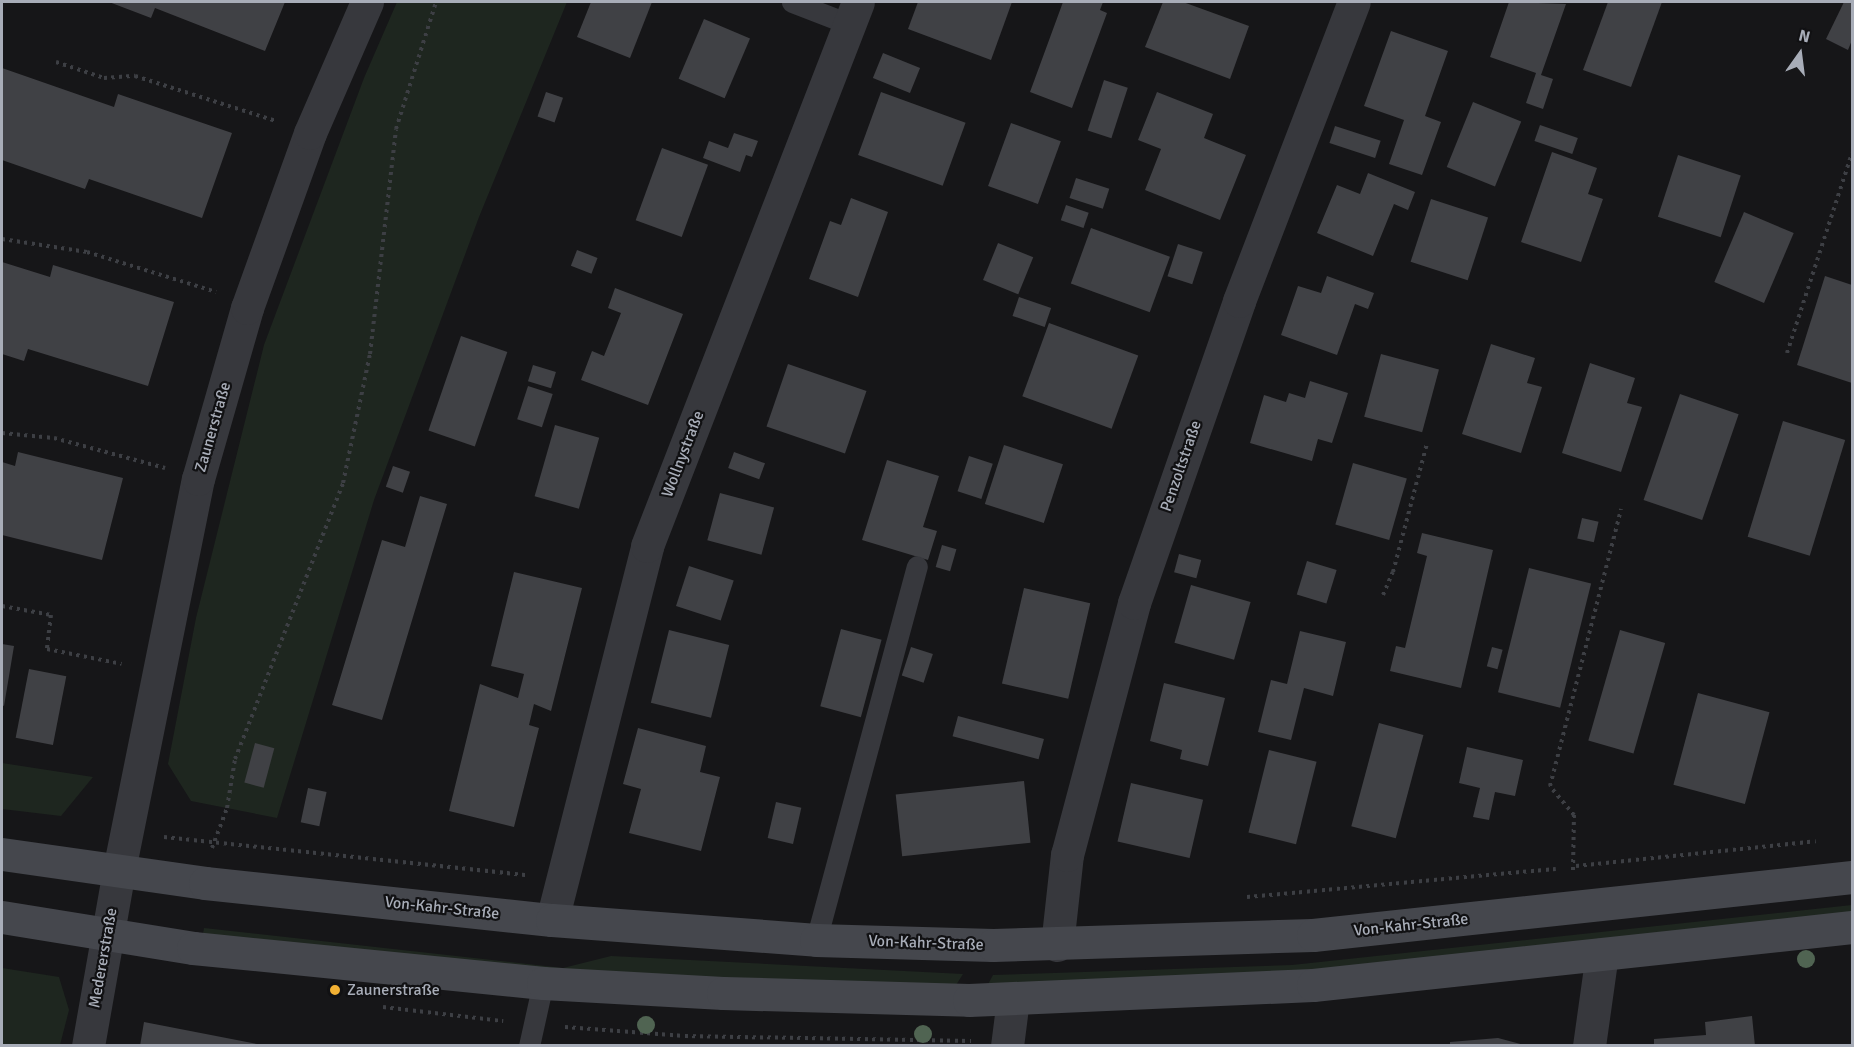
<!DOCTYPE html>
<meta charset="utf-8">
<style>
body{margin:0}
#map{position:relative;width:1854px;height:1047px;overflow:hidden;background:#161618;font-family:Signika,sans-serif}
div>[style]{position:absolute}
.green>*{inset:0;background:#1e261f}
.building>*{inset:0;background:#404145;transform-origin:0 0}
.path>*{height:4px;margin-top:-2px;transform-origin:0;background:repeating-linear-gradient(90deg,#3d3f44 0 3px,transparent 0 7.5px)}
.lane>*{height:21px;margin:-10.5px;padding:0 10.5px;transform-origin:10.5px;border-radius:10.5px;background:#37383d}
.street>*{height:33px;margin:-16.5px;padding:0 16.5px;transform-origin:16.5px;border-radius:16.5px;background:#37383d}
.secondary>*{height:33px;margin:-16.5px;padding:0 16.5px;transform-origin:16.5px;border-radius:16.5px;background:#45474d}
.trees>*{width:18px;height:18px;margin:-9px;border-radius:50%;background:#506452}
.dots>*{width:16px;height:16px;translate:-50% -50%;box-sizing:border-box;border:3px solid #111113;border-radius:50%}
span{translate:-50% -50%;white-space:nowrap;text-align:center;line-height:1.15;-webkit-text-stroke:4.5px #111113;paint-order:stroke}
.street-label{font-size:16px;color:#a8adb8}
.poi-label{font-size:16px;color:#a8adb8}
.left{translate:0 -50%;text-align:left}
.frame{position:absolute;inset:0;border:3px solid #a8adb8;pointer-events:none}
.north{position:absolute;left:1770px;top:24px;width:60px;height:60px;-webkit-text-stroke:4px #111113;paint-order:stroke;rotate:14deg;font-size:16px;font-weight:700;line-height:24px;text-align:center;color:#a8adb8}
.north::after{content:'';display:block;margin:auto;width:21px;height:27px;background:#a8adb8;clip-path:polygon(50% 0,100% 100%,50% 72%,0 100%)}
</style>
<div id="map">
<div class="green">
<div style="clip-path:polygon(397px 2px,567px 2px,479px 217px,374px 500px,277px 818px,191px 801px,168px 764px,196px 618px,264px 345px,364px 78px)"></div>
<div style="clip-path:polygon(2px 763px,93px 777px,61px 816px,2px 809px)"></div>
<div style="clip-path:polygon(1852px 905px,1852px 915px,1291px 975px,986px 988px,993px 975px,1292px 965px)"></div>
<div style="clip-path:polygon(204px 928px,563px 968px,611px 956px,963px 974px,953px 990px,562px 974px,202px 940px)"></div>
<div style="clip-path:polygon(2px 968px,59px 977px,69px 1010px,60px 1045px,2px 1045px)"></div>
</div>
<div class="building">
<div style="clip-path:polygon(109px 2px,285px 2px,265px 51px,155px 8px,151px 18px)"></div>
<div style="clip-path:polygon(591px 2px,652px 2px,630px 58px,577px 37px)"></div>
<div style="clip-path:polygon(918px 2px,1012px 2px,991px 60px,908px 29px)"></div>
<div style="clip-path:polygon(1063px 2px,1103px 2px,1100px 10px,1107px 13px,1072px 108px,1030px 92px)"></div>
<div style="clip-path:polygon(1163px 2px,1183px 2px,1249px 26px,1230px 79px,1145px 47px)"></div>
<div style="clip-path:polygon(1509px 2px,1566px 4px,1541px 75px,1553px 79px,1543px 109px,1526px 103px,1536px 73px,1490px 57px)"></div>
<div style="clip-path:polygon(1608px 2px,1662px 2px,1631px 87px,1583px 70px)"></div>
<div style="clip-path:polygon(1844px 2px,1852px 2px,1852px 40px,1848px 50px,1826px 39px)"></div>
<div style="left:704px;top:19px;width:50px;height:65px;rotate:23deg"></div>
<div style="clip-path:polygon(1391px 31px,1448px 51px,1425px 116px,1441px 122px,1422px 175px,1389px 164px,1404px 120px,1364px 106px)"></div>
<div style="left:883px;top:53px;width:40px;height:27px;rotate:22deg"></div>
<div style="clip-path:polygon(2px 68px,114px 107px,118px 94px,232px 133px,202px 218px,89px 179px,85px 189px,2px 160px)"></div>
<div style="left:1104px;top:80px;width:25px;height:53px;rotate:18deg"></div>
<div style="left:546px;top:92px;width:18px;height:26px;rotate:19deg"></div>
<div style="left:881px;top:92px;width:90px;height:67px;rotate:20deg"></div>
<div style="clip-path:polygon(1157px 92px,1213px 114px,1204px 138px,1246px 155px,1220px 220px,1145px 190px,1161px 149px,1138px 140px)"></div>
<div style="left:1473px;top:102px;width:52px;height:70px;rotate:22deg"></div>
<div style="left:1011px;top:123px;width:53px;height:67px;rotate:20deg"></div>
<div style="left:1540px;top:125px;width:40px;height:17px;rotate:19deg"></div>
<div style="left:1335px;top:126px;width:48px;height:18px;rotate:18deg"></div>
<div style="clip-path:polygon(734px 133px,758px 141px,752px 157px,746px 155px,740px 172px,703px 158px,709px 141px,728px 148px)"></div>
<div style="left:662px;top:148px;width:49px;height:77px;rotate:20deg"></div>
<div style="clip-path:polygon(1552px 152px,1597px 168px,1588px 194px,1603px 199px,1581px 262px,1521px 242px)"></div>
<div style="left:1678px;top:155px;width:66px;height:65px;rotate:18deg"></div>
<div style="clip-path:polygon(1368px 173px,1415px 192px,1408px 210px,1394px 204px,1373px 256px,1317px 233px,1337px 185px,1360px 194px)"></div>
<div style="left:1076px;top:178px;width:35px;height:21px;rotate:18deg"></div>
<div style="clip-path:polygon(851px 198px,888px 212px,858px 297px,809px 279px,830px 221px,841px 225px)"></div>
<div style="left:1431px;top:199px;width:60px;height:66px;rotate:18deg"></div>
<div style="left:1066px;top:205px;width:24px;height:16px;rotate:19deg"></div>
<div style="left:1744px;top:212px;width:54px;height:76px;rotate:23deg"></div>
<div style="left:1091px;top:228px;width:84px;height:59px;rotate:20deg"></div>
<div style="left:998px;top:243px;width:38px;height:40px;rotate:22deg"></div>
<div style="left:1178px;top:244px;width:26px;height:34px;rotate:18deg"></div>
<div style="left:577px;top:250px;width:22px;height:17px;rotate:21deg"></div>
<div style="clip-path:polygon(2px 262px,50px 277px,53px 265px,174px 302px,148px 386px,28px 349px,24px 361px,2px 354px)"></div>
<div style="clip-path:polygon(1327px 276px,1374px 293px,1368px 309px,1355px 304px,1337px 355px,1281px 335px,1298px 286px,1321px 293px)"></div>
<div style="clip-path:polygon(1825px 276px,1852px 285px,1852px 383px,1797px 365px)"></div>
<div style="clip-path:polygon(615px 288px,683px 314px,648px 405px,581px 380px,592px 351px,604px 356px,621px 313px,608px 308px)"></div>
<div style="left:1019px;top:297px;width:34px;height:20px;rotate:19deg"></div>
<div style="left:1049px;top:323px;width:95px;height:78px;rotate:20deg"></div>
<div style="left:461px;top:336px;width:49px;height:100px;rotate:19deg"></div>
<div style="clip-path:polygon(1491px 344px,1535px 358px,1527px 383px,1542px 387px,1521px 453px,1462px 434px)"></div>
<div style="left:1381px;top:354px;width:60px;height:65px;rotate:15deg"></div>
<div style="clip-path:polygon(1590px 363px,1635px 378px,1627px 403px,1642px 407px,1621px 472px,1562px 453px)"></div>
<div style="left:788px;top:364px;width:83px;height:66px;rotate:19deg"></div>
<div style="left:533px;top:365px;width:24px;height:17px;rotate:17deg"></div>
<div style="clip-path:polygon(1310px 381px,1348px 393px,1332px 443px,1318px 439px,1312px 461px,1250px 443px,1264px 395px,1286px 402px,1289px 393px,1305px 398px)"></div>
<div style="left:528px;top:386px;width:26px;height:35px;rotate:18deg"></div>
<div style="left:1680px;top:394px;width:62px;height:112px;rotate:19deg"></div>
<div style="left:1783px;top:421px;width:65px;height:121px;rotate:17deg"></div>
<div style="left:555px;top:425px;width:46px;height:74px;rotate:16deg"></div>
<div style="left:1004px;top:445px;width:62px;height:62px;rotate:18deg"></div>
<div style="clip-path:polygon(18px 452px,123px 478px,102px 560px,2px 535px,2px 462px,15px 466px)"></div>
<div style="left:734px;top:452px;width:33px;height:17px;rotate:20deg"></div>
<div style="left:969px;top:456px;width:25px;height:37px;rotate:18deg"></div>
<div style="clip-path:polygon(887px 460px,939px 476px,923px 527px,937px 531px,928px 560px,862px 540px)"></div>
<div style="left:1353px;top:463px;width:56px;height:64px;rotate:16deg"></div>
<div style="left:393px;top:466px;width:18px;height:22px;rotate:19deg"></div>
<div style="left:720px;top:493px;width:56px;height:49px;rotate:15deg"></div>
<div style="clip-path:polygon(420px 496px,447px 504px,382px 720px,332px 705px,382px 540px,405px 547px)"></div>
<div style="left:1582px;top:518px;width:17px;height:21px;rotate:13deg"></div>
<div style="clip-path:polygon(1422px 533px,1493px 550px,1461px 688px,1390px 671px,1396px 646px,1405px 648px,1427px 556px,1417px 553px)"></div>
<div style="left:942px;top:545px;width:15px;height:23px;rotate:16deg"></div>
<div style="left:1179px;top:554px;width:23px;height:19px;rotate:15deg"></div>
<div style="left:1307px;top:561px;width:31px;height:35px;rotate:17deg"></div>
<div style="left:689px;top:566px;width:47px;height:42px;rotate:18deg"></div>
<div style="left:1529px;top:568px;width:64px;height:128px;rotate:14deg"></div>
<div style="clip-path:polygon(514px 572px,582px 588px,551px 711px,534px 704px,529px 725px,539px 728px,514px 827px,449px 811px,480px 684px,518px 698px,524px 674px,491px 666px)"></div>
<div style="left:1191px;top:585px;width:62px;height:60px;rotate:16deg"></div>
<div style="left:1024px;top:588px;width:68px;height:98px;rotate:13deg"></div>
<div style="left:841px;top:629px;width:42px;height:80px;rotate:15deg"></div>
<div style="left:669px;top:630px;width:62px;height:75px;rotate:14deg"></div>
<div style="left:1620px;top:630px;width:47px;height:115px;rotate:16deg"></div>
<div style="clip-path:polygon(1300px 631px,1346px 642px,1333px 696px,1304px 688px,1291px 740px,1258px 732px,1271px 680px,1287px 684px)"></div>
<div style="clip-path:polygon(2px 644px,14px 646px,4px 706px,2px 705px)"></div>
<div style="left:911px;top:647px;width:23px;height:30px;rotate:18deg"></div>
<div style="left:1492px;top:647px;width:11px;height:20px;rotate:15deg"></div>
<div style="left:29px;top:669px;width:38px;height:70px;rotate:11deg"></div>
<div style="clip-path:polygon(1164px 683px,1225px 698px,1208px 766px,1180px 759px,1182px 750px,1150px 741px)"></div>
<div style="left:1698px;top:693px;width:74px;height:95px;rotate:15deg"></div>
<div style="left:958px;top:716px;width:89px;height:21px;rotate:15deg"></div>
<div style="left:1379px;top:723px;width:46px;height:107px;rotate:15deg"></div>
<div style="clip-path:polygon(638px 728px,706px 746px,700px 772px,720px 777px,701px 851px,629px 833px,641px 789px,623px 784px)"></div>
<div style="left:255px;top:743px;width:20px;height:41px;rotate:15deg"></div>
<div style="clip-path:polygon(1467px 747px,1523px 760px,1515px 796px,1495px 792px,1489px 820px,1473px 817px,1480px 788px,1459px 783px)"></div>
<div style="left:1269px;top:750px;width:49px;height:85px;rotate:14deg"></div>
<div style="left:1024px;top:781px;width:62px;height:129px;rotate:84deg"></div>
<div style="left:1131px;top:783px;width:74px;height:60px;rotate:13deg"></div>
<div style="left:308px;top:788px;width:19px;height:35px;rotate:12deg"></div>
<div style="left:776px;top:802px;width:26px;height:37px;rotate:13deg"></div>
<div style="clip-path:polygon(1752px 1016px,1755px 1046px,1654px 1046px,1654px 1039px,1706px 1035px,1705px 1022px)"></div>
<div style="clip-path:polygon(144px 1022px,257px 1044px,257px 1046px,140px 1046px)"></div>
<div style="clip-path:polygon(1498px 1038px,1528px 1046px,1450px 1046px,1450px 1042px)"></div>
</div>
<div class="path">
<div style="left:56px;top:62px;width:51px;rotate:18.4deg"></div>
<div style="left:104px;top:78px;width:31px;rotate:-4deg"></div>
<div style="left:135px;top:76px;width:148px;rotate:17.7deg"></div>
<div style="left:2px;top:239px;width:86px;rotate:8.7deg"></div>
<div style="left:87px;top:252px;width:135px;rotate:17.2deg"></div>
<div style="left:1787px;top:353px;width:210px;rotate:-72deg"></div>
<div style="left:2px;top:433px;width:52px;rotate:5.5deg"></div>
<div style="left:54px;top:438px;width:115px;rotate:15.1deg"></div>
<div style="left:1383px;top:595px;width:25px;rotate:-67deg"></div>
<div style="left:1393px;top:572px;width:133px;rotate:-75.2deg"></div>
<div style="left:2px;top:606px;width:50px;rotate:10.4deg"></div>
<div style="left:51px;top:615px;width:34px;rotate:97deg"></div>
<div style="left:47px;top:649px;width:76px;rotate:11.3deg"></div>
<div style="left:164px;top:837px;width:365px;rotate:6deg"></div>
<div style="left:212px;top:848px;width:43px;rotate:-69.4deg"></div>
<div style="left:227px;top:808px;width:50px;rotate:-80.7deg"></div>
<div style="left:235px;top:759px;width:296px;rotate:-68.6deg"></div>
<div style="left:343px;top:483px;width:132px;rotate:-78.2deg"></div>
<div style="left:370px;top:354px;width:226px;rotate:-83.4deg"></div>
<div style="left:396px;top:129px;width:133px;rotate:-72.5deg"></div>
<div style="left:1576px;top:866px;width:241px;rotate:-5.9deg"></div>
<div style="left:1573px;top:870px;width:55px;rotate:-89deg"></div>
<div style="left:1574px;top:815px;width:38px;rotate:-130deg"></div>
<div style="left:1550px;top:786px;width:286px;rotate:-75.6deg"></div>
<div style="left:1247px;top:897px;width:310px;rotate:-5.2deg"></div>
<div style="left:383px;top:1007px;width:121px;rotate:6.7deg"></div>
<div style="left:565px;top:1027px;width:120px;rotate:4.3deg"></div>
<div style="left:685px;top:1036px;width:286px;rotate:1deg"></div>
</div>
<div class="lane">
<div style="left:792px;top:2px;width:61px;rotate:21.1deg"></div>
<div style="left:816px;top:940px;width:387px;rotate:-74.9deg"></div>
<div style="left:529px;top:1046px;width:65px;rotate:-77.5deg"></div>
</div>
<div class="street">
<div style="left:552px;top:920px;width:386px;rotate:-75.7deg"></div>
<div style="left:647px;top:546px;width:583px;rotate:-68.8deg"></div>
<div style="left:1057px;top:945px;width:91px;rotate:-83.7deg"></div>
<div style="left:1067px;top:855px;width:261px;rotate:-75.1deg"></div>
<div style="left:1134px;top:603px;width:320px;rotate:-70.8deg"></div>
<div style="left:1239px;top:301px;width:320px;rotate:-69deg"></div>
<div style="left:88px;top:1046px;width:179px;rotate:-80deg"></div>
<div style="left:119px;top:870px;width:399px;rotate:-78.6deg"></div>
<div style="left:198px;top:479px;width:178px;rotate:-74deg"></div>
<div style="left:247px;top:308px;width:186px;rotate:-70.2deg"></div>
<div style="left:310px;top:133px;width:143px;rotate:-66.5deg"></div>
<div style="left:1007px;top:1046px;width:47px;rotate:-82.7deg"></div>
<div style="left:1589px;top:1046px;width:93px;rotate:-82deg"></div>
</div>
<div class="secondary">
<div style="left:2px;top:854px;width:205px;rotate:8.1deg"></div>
<div style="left:205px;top:883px;width:349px;rotate:6.1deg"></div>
<div style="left:552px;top:920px;width:265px;rotate:4.3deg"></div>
<div style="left:816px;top:940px;width:177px;rotate:1.6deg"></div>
<div style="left:993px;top:945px;width:320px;rotate:-1.8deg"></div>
<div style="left:1313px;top:935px;width:542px;rotate:-6.14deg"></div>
<div style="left:2px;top:917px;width:193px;rotate:9.2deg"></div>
<div style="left:193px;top:948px;width:352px;rotate:5.7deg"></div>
<div style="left:543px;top:983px;width:180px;rotate:3.2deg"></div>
<div style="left:723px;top:993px;width:246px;rotate:1.6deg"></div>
<div style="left:969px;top:1000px;width:344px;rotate:-2.5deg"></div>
<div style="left:1313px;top:985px;width:542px;rotate:-6.14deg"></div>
</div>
<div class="trees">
<div style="left:1806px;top:959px"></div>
<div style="left:646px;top:1025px"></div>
<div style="left:923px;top:1034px"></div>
</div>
<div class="dots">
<div style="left:335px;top:990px;background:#f2b134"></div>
</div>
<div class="street-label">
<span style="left:213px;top:427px;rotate:-74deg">Zaunerstraße</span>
<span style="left:683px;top:454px;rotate:-69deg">Wollnystraße</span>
<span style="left:1181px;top:466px;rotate:-71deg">Penzoltstraße</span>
<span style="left:442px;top:908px;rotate:6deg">Von-Kahr-Straße</span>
<span style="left:1411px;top:925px;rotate:-6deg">Von-Kahr-Straße</span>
<span style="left:926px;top:943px;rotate:2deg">Von-Kahr-Straße</span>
<span style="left:103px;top:958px;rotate:-80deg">Medererstraße</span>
</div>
<div class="poi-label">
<span class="left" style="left:347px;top:990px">Zaunerstraße</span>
</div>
<div class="frame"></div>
<div class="north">N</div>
</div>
